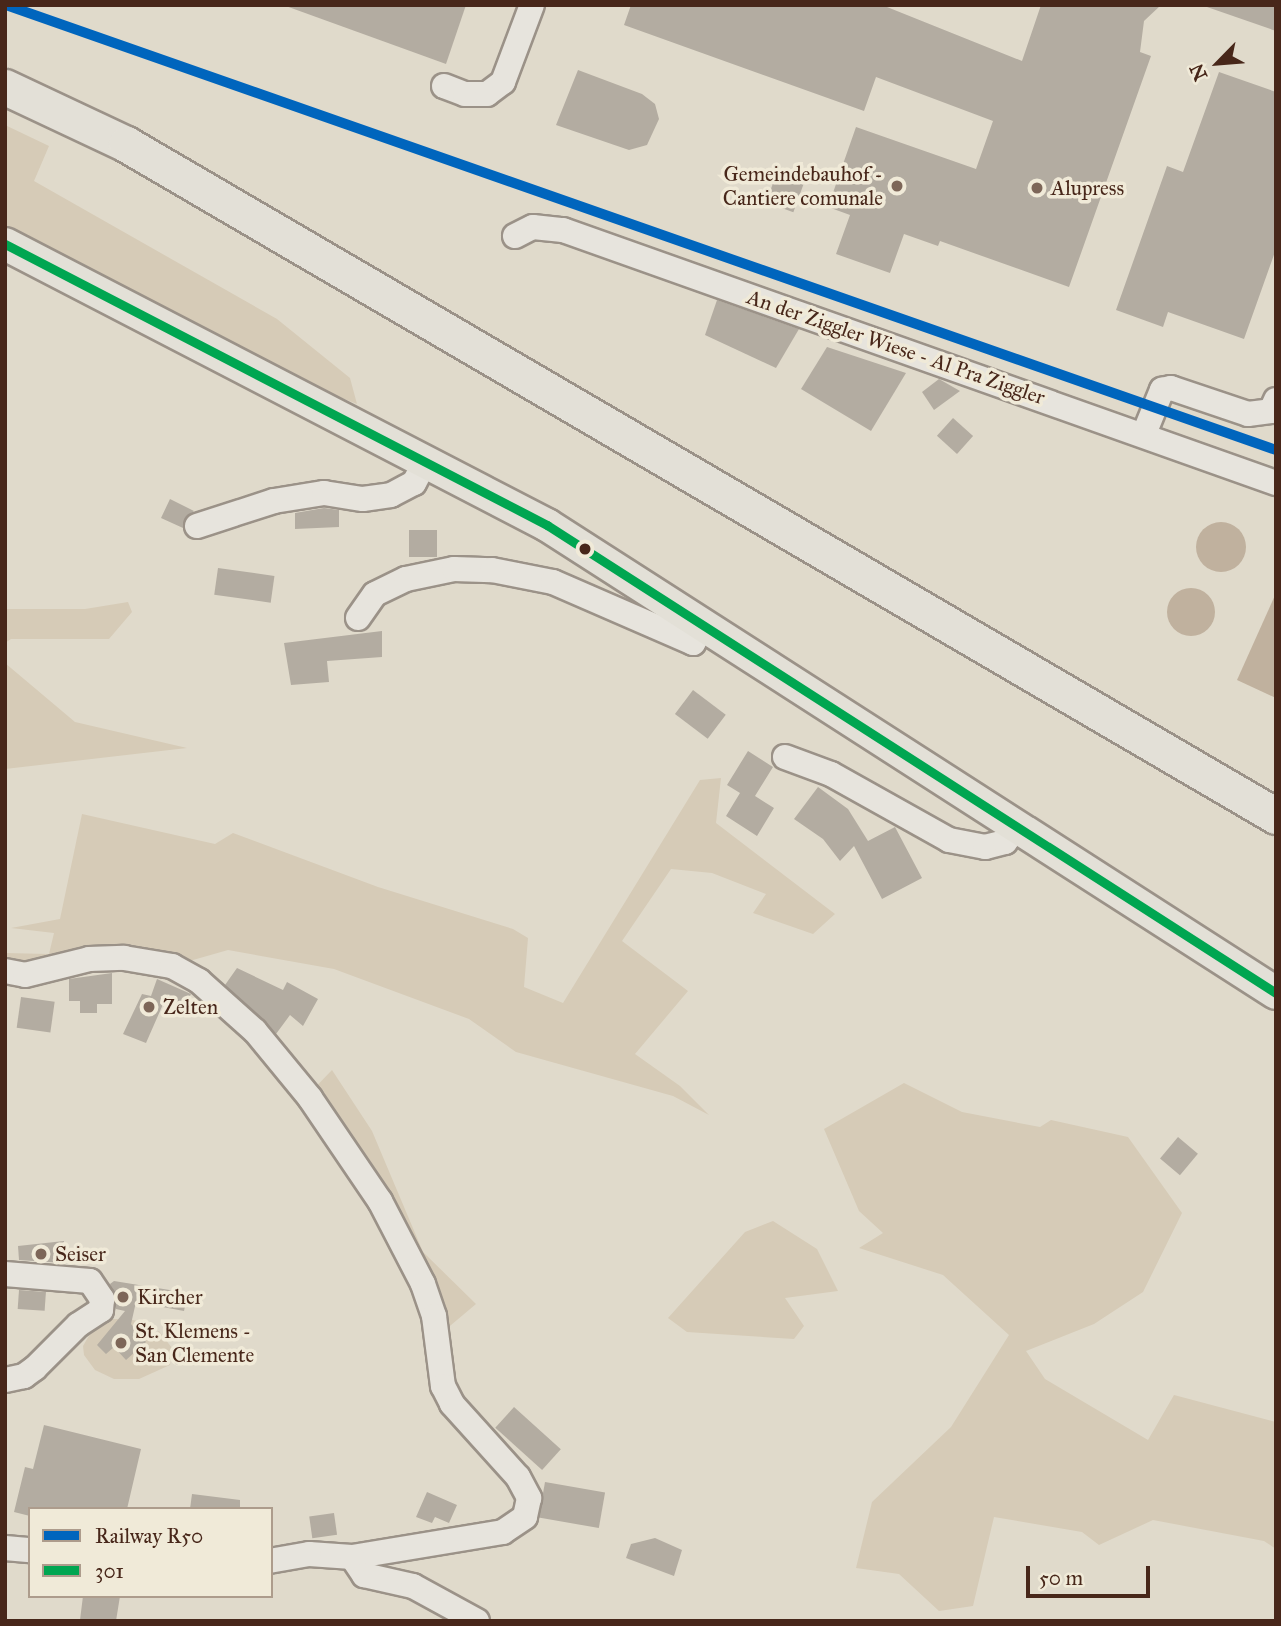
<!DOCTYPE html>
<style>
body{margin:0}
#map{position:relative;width:1281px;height:1626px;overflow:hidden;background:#e0dacb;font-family:"IM FELL Great Primer",serif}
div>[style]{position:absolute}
.green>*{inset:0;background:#d6cbb7}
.water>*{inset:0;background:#c0b19e}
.round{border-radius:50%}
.building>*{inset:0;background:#b3aca1;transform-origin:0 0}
.roads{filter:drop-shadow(2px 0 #9b9288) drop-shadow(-2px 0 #9b9288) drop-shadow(0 2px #9b9288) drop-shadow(0 -2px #9b9288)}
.minor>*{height:24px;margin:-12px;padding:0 12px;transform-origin:12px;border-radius:12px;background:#e7e4dd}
.major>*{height:32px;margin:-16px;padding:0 16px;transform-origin:16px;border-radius:16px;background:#e3e0d7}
.highway>*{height:35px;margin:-17.5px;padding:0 17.5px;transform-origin:17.5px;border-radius:17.5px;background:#e3e0d7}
.bus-1>*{height:9px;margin:-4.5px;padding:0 4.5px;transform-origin:4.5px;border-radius:4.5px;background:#00a651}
.rail-1>*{height:10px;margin:-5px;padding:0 5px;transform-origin:5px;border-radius:5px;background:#0065bd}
.dots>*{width:19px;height:19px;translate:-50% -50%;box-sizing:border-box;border:4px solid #f0ead8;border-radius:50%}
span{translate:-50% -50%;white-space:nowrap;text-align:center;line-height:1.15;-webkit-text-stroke:7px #f0ead8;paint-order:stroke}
.poi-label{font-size:21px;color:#48271a}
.right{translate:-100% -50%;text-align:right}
.left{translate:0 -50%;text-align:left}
.street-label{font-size:21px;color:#48271a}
.frame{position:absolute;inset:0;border:7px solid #48271a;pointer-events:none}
.legend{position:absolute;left:28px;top:1507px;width:245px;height:91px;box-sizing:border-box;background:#f0ead8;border:2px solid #ad9c8c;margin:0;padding:9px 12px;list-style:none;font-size:21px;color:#48271a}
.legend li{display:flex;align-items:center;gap:14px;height:35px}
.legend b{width:35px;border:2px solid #ad9c8c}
.north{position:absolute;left:1183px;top:28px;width:70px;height:70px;-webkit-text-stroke:5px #f0ead8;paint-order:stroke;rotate:245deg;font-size:19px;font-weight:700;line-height:28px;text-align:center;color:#48271a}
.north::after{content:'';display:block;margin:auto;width:24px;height:32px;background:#48271a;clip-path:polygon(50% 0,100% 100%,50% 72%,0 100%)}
.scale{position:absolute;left:1026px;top:1566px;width:124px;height:32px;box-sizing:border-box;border:4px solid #48271a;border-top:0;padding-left:9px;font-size:21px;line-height:24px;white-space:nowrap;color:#48271a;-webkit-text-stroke:5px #f0ead8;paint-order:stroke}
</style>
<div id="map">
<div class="green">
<div style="clip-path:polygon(5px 125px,49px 146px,34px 181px,277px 319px,350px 378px,357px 404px,312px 386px,5px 225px)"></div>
<div style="clip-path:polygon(128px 602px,132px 612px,109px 639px,11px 639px,5px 643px,5px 609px,85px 609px)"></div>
<div style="clip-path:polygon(5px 663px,75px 722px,187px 748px,5px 769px)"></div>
<div style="clip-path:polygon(721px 778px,716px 823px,835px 914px,813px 934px,753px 913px,766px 894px,712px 873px,671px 869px,622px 941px,688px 991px,635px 1054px,680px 1086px,709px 1115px,673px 1096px,516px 1052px,469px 1019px,334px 969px,228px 950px,172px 966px,5px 971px,5px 953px,49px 954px,54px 933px,11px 928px,60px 919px,82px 814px,215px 844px,233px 833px,378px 887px,513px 929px,528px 938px,524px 987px,563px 1003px,700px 780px)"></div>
<div style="clip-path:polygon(332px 1070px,372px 1131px,423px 1252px,476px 1304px,438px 1336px,423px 1296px,304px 1099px)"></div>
<div style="clip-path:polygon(904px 1083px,962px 1112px,1040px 1127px,1051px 1120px,1128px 1137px,1182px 1213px,1143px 1292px,1094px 1324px,1026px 1351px,1045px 1379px,1148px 1440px,1174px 1395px,1276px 1422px,1276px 1549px,1264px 1541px,1153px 1520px,1099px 1545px,1082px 1532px,994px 1517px,973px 1606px,939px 1611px,899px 1574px,856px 1568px,872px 1502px,951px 1427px,1009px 1335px,943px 1275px,859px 1248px,883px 1233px,859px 1211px,824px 1129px)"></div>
<div style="clip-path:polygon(773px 1221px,817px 1249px,838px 1291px,785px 1298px,804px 1326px,794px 1339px,687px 1332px,668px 1318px,745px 1232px)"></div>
<div style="clip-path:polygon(104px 1319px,129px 1319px,142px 1322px,152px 1335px,159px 1331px,172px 1348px,170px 1365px,139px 1379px,114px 1379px,95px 1370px,84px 1355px,83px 1346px,95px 1325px)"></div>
</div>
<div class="water">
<div class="round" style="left:1196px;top:522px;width:50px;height:50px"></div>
<div class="round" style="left:1167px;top:588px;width:48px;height:48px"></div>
<div style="clip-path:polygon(1276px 593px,1276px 698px,1237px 680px)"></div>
</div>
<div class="building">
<div style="clip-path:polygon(283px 5px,466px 5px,446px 64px)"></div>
<div style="clip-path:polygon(631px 5px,882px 5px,1022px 61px,1041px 5px,1161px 5px,1144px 21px,1140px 52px,1151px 56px,1069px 287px,940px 241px,938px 246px,904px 234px,890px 273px,836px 254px,850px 215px,828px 207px,856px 127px,976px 169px,993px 121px,876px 77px,864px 111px,624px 25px)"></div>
<div style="clip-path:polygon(1208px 5px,1276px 5px,1276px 31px,1207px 7px)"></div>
<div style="clip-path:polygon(578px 70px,642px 94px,655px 104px,659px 119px,647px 145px,629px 150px,556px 125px)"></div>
<div style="clip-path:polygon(1219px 72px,1276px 92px,1276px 249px,1244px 339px,1168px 312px,1163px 327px,1116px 310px,1167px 166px,1183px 172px)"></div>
<div style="left:776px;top:175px;width:29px;height:29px;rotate:20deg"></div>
<div style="clip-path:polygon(717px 300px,799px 329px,776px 368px,705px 335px)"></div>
<div style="clip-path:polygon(827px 347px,906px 373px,871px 431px,801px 389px)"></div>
<div style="clip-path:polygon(939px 379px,960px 391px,934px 410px,922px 392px)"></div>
<div style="left:953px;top:418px;width:27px;height:24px;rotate:42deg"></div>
<div style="clip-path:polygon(170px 499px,194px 511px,186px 517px,183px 528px,161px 518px)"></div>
<div style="clip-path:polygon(324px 508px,339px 510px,339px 527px,295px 529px,295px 513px)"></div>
<div style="left:409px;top:530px;width:28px;height:27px"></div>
<div style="left:218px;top:568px;width:57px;height:27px;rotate:8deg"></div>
<div style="clip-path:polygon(382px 631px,382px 657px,327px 661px,329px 682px,291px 685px,284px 643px)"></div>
<div style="left:693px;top:690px;width:41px;height:30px;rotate:37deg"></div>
<div style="clip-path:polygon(748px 751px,773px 767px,755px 796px,774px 808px,757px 836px,726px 816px,740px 793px,727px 785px)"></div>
<div style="clip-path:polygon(818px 787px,848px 809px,868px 841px,895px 827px,922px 878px,882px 899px,854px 846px,840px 861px,823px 839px,794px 819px)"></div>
<div style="clip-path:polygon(237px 968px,283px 990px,287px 982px,318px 999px,303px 1026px,290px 1015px,276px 1034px,225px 985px)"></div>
<div style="clip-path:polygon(112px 973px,112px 1004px,97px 1004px,97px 1013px,80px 1013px,80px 1001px,69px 1001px,69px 979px)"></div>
<div style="clip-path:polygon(157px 979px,191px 994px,181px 1012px,164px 1002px,146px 1043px,123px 1034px,142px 994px,151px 996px)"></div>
<div style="left:21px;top:997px;width:34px;height:31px;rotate:8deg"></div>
<div style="left:1178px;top:1137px;width:26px;height:28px;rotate:40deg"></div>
<div style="clip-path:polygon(64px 1241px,64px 1263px,19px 1260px,18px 1246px)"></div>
<div style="clip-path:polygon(114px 1281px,188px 1293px,184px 1311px,136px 1302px,131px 1324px,146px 1342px,126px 1360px,114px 1347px,106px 1354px,97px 1345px,125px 1311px,116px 1309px,110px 1284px)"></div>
<div style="left:19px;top:1290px;width:27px;height:19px;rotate:4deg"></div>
<div style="left:514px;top:1407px;width:63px;height:28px;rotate:42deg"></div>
<div style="clip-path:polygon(44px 1425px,141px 1449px,127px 1509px,30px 1509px,30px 1516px,14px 1512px,25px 1467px,33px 1469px)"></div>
<div style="left:545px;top:1482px;width:61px;height:36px;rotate:10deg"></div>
<div style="clip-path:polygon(427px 1492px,457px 1505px,449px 1523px,435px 1517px,432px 1523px,416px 1517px)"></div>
<div style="clip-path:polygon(192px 1494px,240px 1500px,240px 1509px,190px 1509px)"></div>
<div style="left:334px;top:1513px;width:22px;height:25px;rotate:82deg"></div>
<div style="clip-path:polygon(655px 1538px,682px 1550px,674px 1576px,626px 1558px,631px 1544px)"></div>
<div style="clip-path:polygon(83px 1596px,120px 1596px,116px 1621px,80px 1620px)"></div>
</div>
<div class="roads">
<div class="minor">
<div style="left:444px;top:86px;width:22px;rotate:21deg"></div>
<div style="left:465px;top:94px;width:22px"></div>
<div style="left:487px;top:94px;width:20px;rotate:-37deg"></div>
<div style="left:503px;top:82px;width:82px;rotate:-69.4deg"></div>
<div style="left:515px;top:236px;width:20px;rotate:-27deg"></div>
<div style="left:533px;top:227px;width:30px;rotate:6deg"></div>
<div style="left:563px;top:230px;width:757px;rotate:19.54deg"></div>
<div style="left:1144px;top:434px;width:48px;rotate:-67.8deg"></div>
<div style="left:1162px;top:390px;width:9px;rotate:-13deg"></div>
<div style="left:1171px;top:388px;width:81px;rotate:18.7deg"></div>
<div style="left:1248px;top:414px;width:23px;rotate:-7deg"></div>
<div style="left:1271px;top:411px;width:12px;rotate:-66deg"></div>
<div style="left:197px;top:526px;width:81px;rotate:-18deg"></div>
<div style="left:274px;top:501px;width:51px;rotate:-9.1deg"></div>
<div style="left:324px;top:493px;width:39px;rotate:9deg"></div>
<div style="left:363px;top:499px;width:28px;rotate:-8deg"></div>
<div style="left:391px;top:495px;width:26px;rotate:-28deg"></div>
<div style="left:414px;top:483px;width:27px;rotate:-62deg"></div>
<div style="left:358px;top:618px;width:29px;rotate:-55deg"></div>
<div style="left:375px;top:594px;width:34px;rotate:-26deg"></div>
<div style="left:406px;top:579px;width:49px;rotate:-11.8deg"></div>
<div style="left:454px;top:569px;width:38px;rotate:2deg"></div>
<div style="left:492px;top:570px;width:62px;rotate:11.1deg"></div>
<div style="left:553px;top:582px;width:153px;rotate:23.5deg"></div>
<div style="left:693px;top:643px;width:21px;rotate:-59deg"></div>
<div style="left:785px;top:757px;width:49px;rotate:20.3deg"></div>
<div style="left:831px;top:774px;width:135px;rotate:29.2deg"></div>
<div style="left:949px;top:840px;width:37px;rotate:11deg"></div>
<div style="left:985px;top:847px;width:21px;rotate:-14deg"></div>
<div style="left:1005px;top:842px;width:19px;rotate:-51deg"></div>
<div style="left:5px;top:971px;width:20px;rotate:11deg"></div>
<div style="left:25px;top:975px;width:66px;rotate:-14deg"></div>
<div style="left:89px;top:959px;width:35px;rotate:-2deg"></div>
<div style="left:124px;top:958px;width:49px;rotate:9.5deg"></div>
<div style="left:172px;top:966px;width:31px;rotate:29deg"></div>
<div style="left:199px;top:981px;width:75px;rotate:41.8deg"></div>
<div style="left:255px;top:1031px;width:87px;rotate:50.6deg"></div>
<div style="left:310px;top:1098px;width:125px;rotate:55.8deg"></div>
<div style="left:380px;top:1201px;width:93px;rotate:62.6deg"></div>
<div style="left:423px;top:1284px;width:34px;rotate:71deg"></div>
<div style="left:434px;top:1316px;width:71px;rotate:82.7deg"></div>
<div style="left:443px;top:1386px;width:20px;rotate:63deg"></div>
<div style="left:452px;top:1404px;width:98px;rotate:47.9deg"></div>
<div style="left:518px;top:1477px;width:24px;rotate:62deg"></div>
<div style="left:529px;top:1498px;width:19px;rotate:102deg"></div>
<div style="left:525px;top:1517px;width:27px;rotate:146deg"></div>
<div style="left:503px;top:1532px;width:153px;rotate:170.6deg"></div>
<div style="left:352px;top:1557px;width:43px;rotate:-176deg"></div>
<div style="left:309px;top:1554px;width:39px;rotate:170deg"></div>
<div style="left:5px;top:1274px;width:85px;rotate:4.7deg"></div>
<div style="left:90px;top:1281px;width:22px;rotate:56deg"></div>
<div style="left:102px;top:1299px;width:11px;rotate:95deg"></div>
<div style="left:101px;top:1310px;width:27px;rotate:147deg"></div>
<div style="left:78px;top:1325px;width:61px;rotate:135deg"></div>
<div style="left:35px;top:1368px;width:14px;rotate:144deg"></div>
<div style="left:24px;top:1376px;width:19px;rotate:168deg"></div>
<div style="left:5px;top:1548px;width:25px;rotate:5deg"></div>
<div style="left:352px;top:1557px;width:22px;rotate:56deg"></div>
<div style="left:364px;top:1575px;width:50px;rotate:12.7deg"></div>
<div style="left:413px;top:1586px;width:73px;rotate:28.7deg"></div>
</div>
<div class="major">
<div style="left:5px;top:244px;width:611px;rotate:27.4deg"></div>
<div style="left:547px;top:525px;width:866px;rotate:32.7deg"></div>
</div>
<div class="highway">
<div style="left:5px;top:87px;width:134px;rotate:25.2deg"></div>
<div style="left:126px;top:144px;width:1332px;rotate:30.3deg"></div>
</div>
</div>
<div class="bus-1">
<div style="left:5px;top:244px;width:611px;rotate:27.4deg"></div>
<div style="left:547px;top:525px;width:866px;rotate:32.7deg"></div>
</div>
<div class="rail-1">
<div style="left:6px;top:5px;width:1346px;rotate:19.31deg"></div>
</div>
<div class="dots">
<div style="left:897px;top:186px;background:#7d6658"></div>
<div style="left:1037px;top:188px;background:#7d6658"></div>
<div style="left:585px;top:549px;background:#48271a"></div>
<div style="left:149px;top:1007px;background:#7d6658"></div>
<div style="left:41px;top:1254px;background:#7d6658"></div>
<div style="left:123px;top:1297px;background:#7d6658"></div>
<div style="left:121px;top:1343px;background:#7d6658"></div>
</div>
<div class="poi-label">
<span class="right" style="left:883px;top:186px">Gemeindebauhof -<br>Cantiere comunale</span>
<span class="left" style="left:1051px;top:188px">Alupress</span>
<span class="left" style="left:163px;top:1007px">Zelten</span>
<span class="left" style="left:55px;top:1254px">Seiser</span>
<span class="left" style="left:137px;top:1297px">Kircher</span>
<span class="left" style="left:135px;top:1343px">St. Klemens -<br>San Clemente</span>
</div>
<div class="street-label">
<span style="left:896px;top:347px;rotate:19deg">An der Ziggler Wiese - Al Pra Ziggler</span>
</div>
<div class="frame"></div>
<ul class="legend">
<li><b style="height:9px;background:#0065bd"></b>Railway R50</li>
<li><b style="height:9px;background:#00a651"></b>301</li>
</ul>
<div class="north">N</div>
<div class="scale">50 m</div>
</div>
